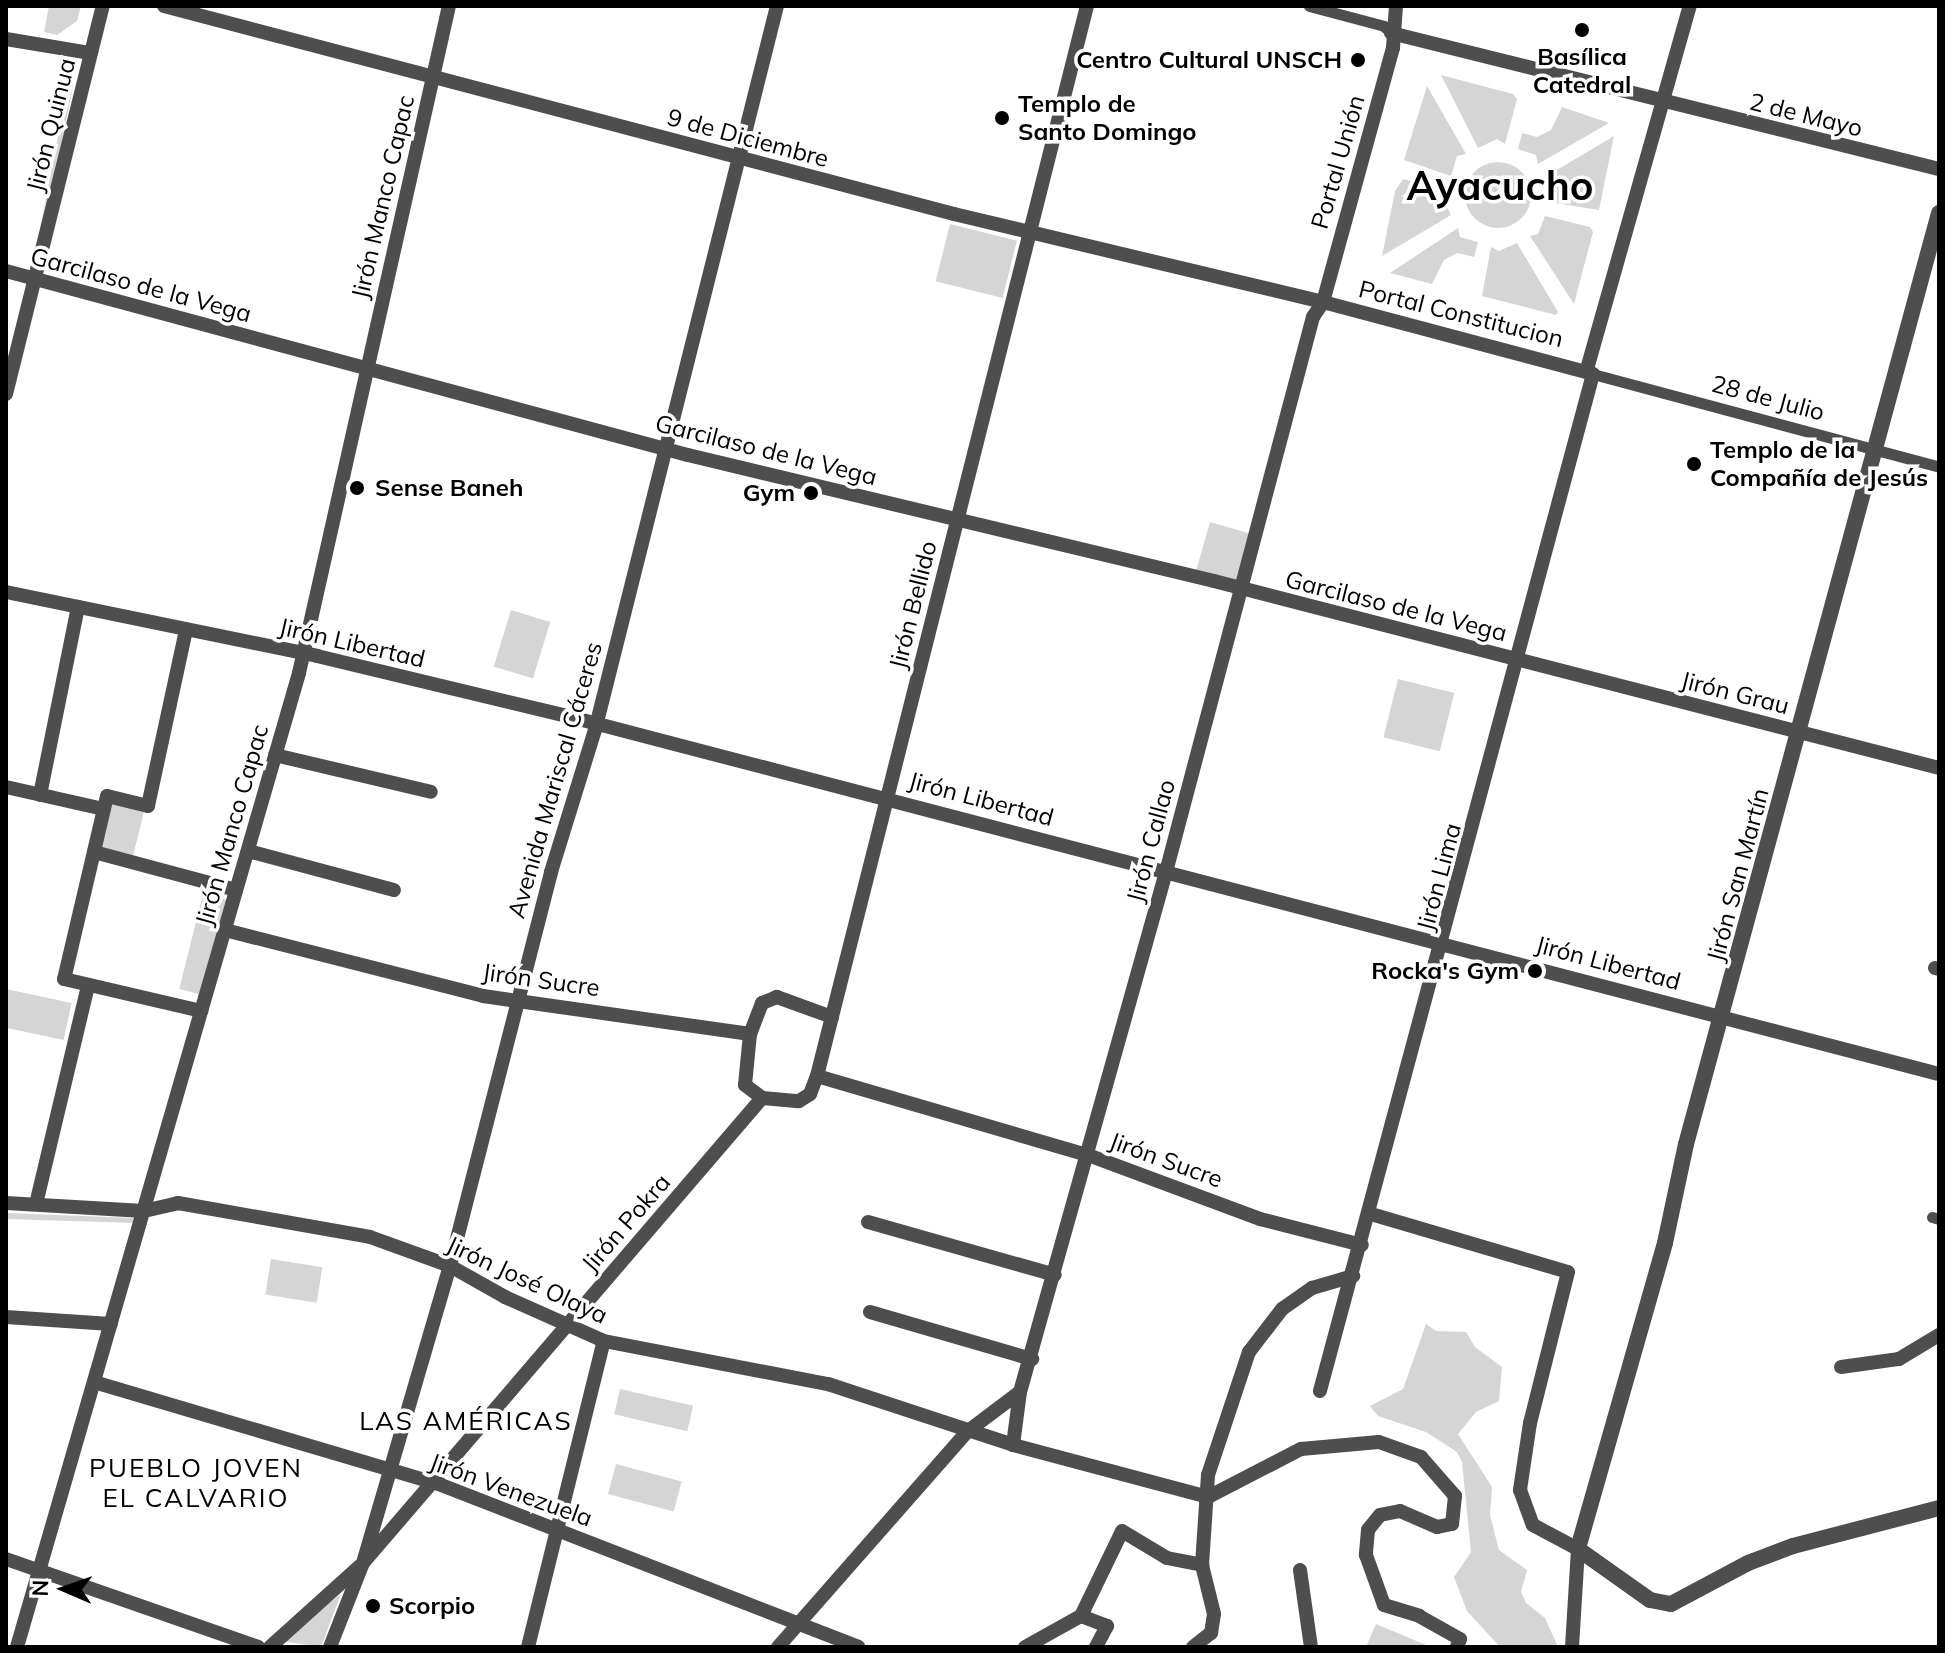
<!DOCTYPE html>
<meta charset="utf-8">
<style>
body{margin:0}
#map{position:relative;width:1945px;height:1653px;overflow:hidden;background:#fff;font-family:Mulish,sans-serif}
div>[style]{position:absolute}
.green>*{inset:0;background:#d5d5d5;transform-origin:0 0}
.round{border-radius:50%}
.pedestrian>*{height:11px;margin:-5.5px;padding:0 5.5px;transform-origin:5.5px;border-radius:5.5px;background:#4e4e4e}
.minor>*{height:14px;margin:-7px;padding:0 7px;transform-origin:7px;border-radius:7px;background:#4e4e4e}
.tertiary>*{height:16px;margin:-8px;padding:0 8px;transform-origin:8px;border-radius:8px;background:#4e4e4e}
.dots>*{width:22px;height:22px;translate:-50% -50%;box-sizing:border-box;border:4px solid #fff;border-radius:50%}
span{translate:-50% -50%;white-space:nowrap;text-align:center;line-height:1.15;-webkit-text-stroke:7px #fff;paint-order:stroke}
.poi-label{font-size:24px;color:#000;font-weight:700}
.right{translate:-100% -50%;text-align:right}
.left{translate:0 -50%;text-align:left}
.street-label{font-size:24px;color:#000}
.neighbourhood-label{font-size:26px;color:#000;letter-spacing:2px}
.town-label{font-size:40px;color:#000;font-weight:700}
.frame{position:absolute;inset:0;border:8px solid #000;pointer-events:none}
.north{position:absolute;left:24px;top:1549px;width:80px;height:80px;-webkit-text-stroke:6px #fff;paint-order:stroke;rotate:272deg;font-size:22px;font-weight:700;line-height:32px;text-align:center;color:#000}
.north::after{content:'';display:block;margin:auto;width:28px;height:36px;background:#000;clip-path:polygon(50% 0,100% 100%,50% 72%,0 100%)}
</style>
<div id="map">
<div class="green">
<div style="clip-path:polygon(49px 6px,81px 6px,77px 21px,57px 35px,44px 32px)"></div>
<div style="clip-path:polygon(1441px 75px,1513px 94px,1517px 99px,1505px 144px,1497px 139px,1478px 148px)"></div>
<div style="left:69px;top:80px;width:5px;height:187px;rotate:11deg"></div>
<div style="clip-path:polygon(1427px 86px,1466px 154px,1457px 156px,1451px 176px,1404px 160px)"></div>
<div style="clip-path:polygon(1562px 107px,1609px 123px,1538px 164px,1536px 155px,1518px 149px,1522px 133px,1537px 137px,1551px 130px)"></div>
<div style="clip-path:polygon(1614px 136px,1599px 210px,1549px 202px,1554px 194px,1545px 177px)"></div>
<div class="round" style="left:1465px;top:162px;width:66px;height:66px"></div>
<div style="clip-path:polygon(1403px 179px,1446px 190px,1442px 197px,1451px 215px,1382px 256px,1395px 191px)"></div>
<div style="clip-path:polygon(1545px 216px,1590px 227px,1593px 232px,1574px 304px,1530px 236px,1538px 234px)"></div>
<div style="left:950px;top:224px;width:69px;height:59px;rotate:14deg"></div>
<div style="clip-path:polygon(1458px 228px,1460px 237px,1478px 242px,1474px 257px,1457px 253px,1444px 260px,1432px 284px,1390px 273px)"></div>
<div style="clip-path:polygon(1517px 243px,1558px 312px,1556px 315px,1482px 296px,1491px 247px,1499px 251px)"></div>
<div style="left:1210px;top:522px;width:44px;height:54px;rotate:16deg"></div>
<div style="left:511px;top:610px;width:41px;height:59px;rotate:17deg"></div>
<div style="left:1398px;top:679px;width:58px;height:60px;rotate:14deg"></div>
<div style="left:109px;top:799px;width:37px;height:52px;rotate:14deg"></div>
<div style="left:203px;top:894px;width:25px;height:98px;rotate:14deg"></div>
<div style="left:6px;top:989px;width:67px;height:38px;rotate:12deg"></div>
<div style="clip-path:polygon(6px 1213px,134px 1218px,134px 1223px,6px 1219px)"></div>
<div style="left:271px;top:1259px;width:52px;height:36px;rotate:9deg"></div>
<div style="clip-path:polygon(1426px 1324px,1436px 1331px,1466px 1332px,1475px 1347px,1502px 1367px,1499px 1401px,1476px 1412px,1458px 1434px,1492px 1487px,1490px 1515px,1499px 1550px,1527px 1570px,1521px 1592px,1526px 1603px,1545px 1618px,1558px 1647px,1500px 1647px,1467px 1611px,1454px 1577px,1471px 1552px,1462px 1462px,1457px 1452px,1426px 1432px,1378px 1416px,1370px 1406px,1403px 1389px)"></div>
<div style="left:620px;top:1389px;width:75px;height:26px;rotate:13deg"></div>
<div style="left:616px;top:1464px;width:68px;height:31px;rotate:15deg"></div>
<div style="clip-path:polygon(341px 1594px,321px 1647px,280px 1641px)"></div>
<div style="clip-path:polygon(1376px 1624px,1431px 1647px,1366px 1647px)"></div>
</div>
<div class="pedestrian">
<div style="left:1309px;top:6px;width:78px;rotate:14.9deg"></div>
<div style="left:1384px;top:26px;width:10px;rotate:45deg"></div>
<div style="left:1593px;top:374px;width:358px;rotate:15deg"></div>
<div style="left:1932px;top:1217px;width:7px;rotate:16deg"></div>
</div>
<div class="minor">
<div style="left:164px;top:6px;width:817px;rotate:14.75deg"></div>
<div style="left:954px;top:214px;width:379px;rotate:13.4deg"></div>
<div style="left:1323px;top:302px;width:279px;rotate:14.9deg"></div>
<div style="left:1593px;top:374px;width:1053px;rotate:105.03deg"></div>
<div style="left:1391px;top:33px;width:565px;rotate:13.94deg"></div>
<div style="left:6px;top:39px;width:86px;rotate:9.4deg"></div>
<div style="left:6px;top:271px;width:706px;rotate:15.1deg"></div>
<div style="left:688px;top:455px;width:541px;rotate:13.47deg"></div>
<div style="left:1214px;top:581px;width:749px;rotate:14.46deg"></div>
<div style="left:1587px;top:369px;width:377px;rotate:-74.2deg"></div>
<div style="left:6px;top:394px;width:400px;rotate:-76deg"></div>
<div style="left:6px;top:592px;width:318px;rotate:11.6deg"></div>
<div style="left:317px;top:656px;width:261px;rotate:13.5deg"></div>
<div style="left:571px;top:717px;width:1414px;rotate:14.63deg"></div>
<div style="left:186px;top:630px;width:180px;rotate:102.2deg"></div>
<div style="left:148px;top:806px;width:42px;rotate:-166.3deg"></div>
<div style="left:107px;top:796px;width:188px;rotate:103.2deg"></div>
<div style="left:64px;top:979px;width:141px;rotate:13.1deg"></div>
<div style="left:275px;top:755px;width:160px;rotate:13.3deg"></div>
<div style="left:6px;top:787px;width:100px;rotate:12.7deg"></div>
<div style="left:40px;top:795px;width:192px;rotate:-78.6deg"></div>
<div style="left:248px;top:851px;width:151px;rotate:15deg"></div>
<div style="left:94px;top:852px;width:147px;rotate:15deg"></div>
<div style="left:225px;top:930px;width:266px;rotate:14.3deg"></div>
<div style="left:483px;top:996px;width:270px;rotate:8.1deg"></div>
<div style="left:1935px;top:968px;width:4px;rotate:14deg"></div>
<div style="left:832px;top:1017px;width:59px;rotate:-160deg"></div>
<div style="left:777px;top:997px;width:16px;rotate:158deg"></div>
<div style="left:762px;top:1003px;width:33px;rotate:111deg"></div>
<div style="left:750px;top:1034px;width:51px;rotate:95.6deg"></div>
<div style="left:745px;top:1085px;width:21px;rotate:37deg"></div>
<div style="left:762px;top:1098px;width:37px;rotate:5deg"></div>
<div style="left:799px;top:1101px;width:13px;rotate:-32deg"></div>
<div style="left:810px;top:1094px;width:19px;rotate:-69deg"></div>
<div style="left:817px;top:1076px;width:1104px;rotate:-75.84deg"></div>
<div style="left:817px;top:1076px;width:282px;rotate:16.3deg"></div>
<div style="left:1088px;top:1155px;width:184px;rotate:20.4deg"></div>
<div style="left:1260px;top:1219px;width:105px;rotate:14.3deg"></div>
<div style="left:6px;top:1203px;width:138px;rotate:3.3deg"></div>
<div style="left:144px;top:1211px;width:35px;rotate:-13deg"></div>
<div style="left:178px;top:1203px;width:195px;rotate:10deg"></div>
<div style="left:370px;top:1237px;width:85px;rotate:19.9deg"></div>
<div style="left:450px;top:1266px;width:63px;rotate:29.4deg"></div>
<div style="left:505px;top:1297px;width:108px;rotate:24deg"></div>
<div style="left:604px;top:1341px;width:228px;rotate:10.9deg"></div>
<div style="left:828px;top:1384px;width:195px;rotate:18.2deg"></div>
<div style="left:1013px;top:1445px;width:202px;rotate:14.9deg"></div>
<div style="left:36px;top:1204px;width:224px;rotate:-76.6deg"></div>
<div style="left:1371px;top:1214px;width:205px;rotate:16.4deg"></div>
<div style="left:1568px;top:1272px;width:156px;rotate:104.1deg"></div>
<div style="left:1530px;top:1423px;width:68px;rotate:98.5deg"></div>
<div style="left:1520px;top:1490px;width:37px;rotate:70deg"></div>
<div style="left:1533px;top:1525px;width:51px;rotate:28.1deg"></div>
<div style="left:1578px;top:1549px;width:98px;rotate:93.5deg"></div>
<div style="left:868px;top:1222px;width:194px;rotate:15.8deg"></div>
<div style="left:870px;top:1312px;width:169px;rotate:16.2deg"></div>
<div style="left:6px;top:1317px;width:105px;rotate:3.8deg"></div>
<div style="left:1841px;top:1367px;width:59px;rotate:-7.9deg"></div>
<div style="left:1899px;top:1359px;width:47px;rotate:-31deg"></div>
<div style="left:94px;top:1382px;width:357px;rotate:16.5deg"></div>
<div style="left:436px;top:1483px;width:453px;rotate:21.2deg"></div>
<div style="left:1013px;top:1445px;width:53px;rotate:-82.5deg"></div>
<div style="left:1020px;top:1392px;width:540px;rotate:-74.32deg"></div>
<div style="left:1166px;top:872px;width:574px;rotate:-75.17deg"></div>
<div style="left:1313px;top:317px;width:18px;rotate:-56deg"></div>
<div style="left:1323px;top:302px;width:263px;rotate:-74.6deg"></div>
<div style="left:1393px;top:48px;width:42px;rotate:-85.9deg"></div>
<div style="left:1208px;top:1497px;width:105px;rotate:-27.3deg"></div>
<div style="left:1301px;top:1449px;width:78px;rotate:-5.1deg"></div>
<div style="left:1379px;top:1442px;width:45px;rotate:19.7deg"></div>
<div style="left:1421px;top:1457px;width:52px;rotate:48.9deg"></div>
<div style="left:1455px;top:1496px;width:28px;rotate:96deg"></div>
<div style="left:1452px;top:1524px;width:15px;rotate:169deg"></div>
<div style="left:1437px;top:1527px;width:40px;rotate:-156.6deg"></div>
<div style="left:1400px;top:1511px;width:20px;rotate:169deg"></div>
<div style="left:1380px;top:1515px;width:19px;rotate:129deg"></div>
<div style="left:1368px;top:1530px;width:25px;rotate:95deg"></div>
<div style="left:1366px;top:1555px;width:53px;rotate:70.2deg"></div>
<div style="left:1384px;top:1605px;width:37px;rotate:17deg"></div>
<div style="left:1419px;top:1616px;width:47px;rotate:29.3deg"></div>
<div style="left:1460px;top:1639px;width:9px;rotate:111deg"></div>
<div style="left:6px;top:1559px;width:267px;rotate:19.2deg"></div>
<div style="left:363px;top:1563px;width:309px;rotate:-73.7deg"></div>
<div style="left:450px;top:1266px;width:407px;rotate:-75.6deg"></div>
<div style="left:551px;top:872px;width:149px;rotate:-72.8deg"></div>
<div style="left:595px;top:730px;width:747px;rotate:-75.89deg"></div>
<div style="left:1300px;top:1570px;width:78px;rotate:81.9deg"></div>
<div style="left:1081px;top:1616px;width:94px;rotate:-64.2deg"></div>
<div style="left:1122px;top:1531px;width:52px;rotate:31deg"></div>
<div style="left:1167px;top:1558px;width:36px;rotate:11deg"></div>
<div style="left:1081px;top:1616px;width:28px;rotate:21deg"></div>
<div style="left:1107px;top:1626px;width:24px;rotate:118deg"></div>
<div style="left:17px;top:1647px;width:1014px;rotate:-73.85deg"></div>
<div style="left:299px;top:673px;width:684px;rotate:-77.33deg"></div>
<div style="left:270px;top:1647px;width:121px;rotate:-42deg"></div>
<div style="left:330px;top:1647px;width:90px;rotate:-68.6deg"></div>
<div style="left:363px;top:1563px;width:613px;rotate:-49.37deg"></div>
<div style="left:528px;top:1647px;width:315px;rotate:-76.1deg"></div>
<div style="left:778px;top:1647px;width:288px;rotate:-48.7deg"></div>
<div style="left:968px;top:1431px;width:65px;rotate:-36.9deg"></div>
<div style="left:1025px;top:1647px;width:64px;rotate:-29deg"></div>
<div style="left:1193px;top:1647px;width:23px;rotate:-38deg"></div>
<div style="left:1211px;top:1633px;width:19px;rotate:-81deg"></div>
<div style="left:1214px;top:1614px;width:50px;rotate:-103.8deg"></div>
<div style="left:1202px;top:1565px;width:90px;rotate:-86.2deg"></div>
<div style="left:1208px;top:1475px;width:130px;rotate:-71.6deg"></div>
<div style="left:1249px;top:1352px;width:54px;rotate:-52.5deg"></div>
<div style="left:1282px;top:1309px;width:37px;rotate:-35deg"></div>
<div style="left:1312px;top:1288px;width:43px;rotate:-16.3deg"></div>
</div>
<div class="tertiary">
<div style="left:1939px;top:213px;width:965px;rotate:105.2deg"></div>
<div style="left:1686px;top:1144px;width:101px;rotate:102deg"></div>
<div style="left:1665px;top:1243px;width:318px;rotate:105.9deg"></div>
<div style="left:1578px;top:1549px;width:88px;rotate:35.3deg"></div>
<div style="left:1650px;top:1600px;width:21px;rotate:11deg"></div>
<div style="left:1671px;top:1604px;width:87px;rotate:-28deg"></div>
<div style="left:1748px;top:1563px;width:48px;rotate:-20.7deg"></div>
<div style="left:1793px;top:1546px;width:151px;rotate:-14.6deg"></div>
</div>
<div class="dots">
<div style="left:1582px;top:30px;background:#000"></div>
<div style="left:1358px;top:60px;background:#000"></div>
<div style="left:1002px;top:118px;background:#000"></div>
<div style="left:1694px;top:464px;background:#000"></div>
<div style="left:357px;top:488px;background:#000"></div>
<div style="left:811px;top:493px;background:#000"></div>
<div style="left:1535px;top:971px;background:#000"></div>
<div style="left:373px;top:1606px;background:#000"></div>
</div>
<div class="poi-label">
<span style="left:1582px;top:71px">Basílica<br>Catedral</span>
<span class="right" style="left:1342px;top:60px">Centro Cultural UNSCH</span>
<span class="left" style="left:1018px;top:118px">Templo de<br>Santo Domingo</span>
<span class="left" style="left:1710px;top:464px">Templo de la<br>Compañía de Jesús</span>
<span class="left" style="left:375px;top:488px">Sense Baneh</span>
<span class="right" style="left:795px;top:493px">Gym</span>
<span class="right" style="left:1519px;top:971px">Rocka's Gym</span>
<span class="left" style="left:389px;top:1606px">Scorpio</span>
</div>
<div class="street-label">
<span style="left:1806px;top:115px;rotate:14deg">2 de Mayo</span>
<span style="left:51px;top:125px;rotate:-76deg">Jirón Quinua</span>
<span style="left:748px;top:138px;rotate:15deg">9 de Diciembre</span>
<span style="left:1338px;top:162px;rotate:-74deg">Portal Unión</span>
<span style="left:383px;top:197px;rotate:-77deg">Jirón Manco Capac</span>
<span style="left:141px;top:285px;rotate:15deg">Garcilaso de la Vega</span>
<span style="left:1461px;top:314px;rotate:14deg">Portal Constitucion</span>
<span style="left:1768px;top:398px;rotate:15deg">28 de Julio</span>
<span style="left:766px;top:450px;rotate:14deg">Garcilaso de la Vega</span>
<span style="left:913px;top:605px;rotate:-76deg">Jirón Bellido</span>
<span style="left:1396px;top:606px;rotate:14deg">Garcilaso de la Vega</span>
<span style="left:352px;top:643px;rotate:13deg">Jirón Libertad</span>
<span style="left:1735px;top:693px;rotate:14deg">Jirón Grau</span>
<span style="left:555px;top:780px;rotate:-74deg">Avenida Mariscal Cáceres</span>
<span style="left:981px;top:799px;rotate:15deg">Jirón Libertad</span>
<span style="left:232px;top:825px;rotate:-74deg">Jirón Manco Capac</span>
<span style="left:1151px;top:841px;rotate:-75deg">Jirón Callao</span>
<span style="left:1738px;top:875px;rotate:-75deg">Jirón San Martín</span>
<span style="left:1439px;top:877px;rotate:-75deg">Jirón Lima</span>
<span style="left:1608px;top:963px;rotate:15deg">Jirón Libertad</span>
<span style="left:541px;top:980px;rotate:8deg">Jirón Sucre</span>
<span style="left:1166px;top:1160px;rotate:20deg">Jirón Sucre</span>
<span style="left:626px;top:1223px;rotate:-49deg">Jirón Pokra</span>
<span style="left:527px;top:1280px;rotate:25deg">Jirón José Olaya</span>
<span style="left:511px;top:1490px;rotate:20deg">Jirón Venezuela</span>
</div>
<div class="neighbourhood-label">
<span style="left:466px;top:1421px">LAS AMÉRICAS</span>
<span style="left:196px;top:1483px">PUEBLO JOVEN<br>EL CALVARIO</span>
</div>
<div class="town-label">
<span style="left:1500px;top:185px">Ayacucho</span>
</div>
<div class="frame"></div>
<div class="north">N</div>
</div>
